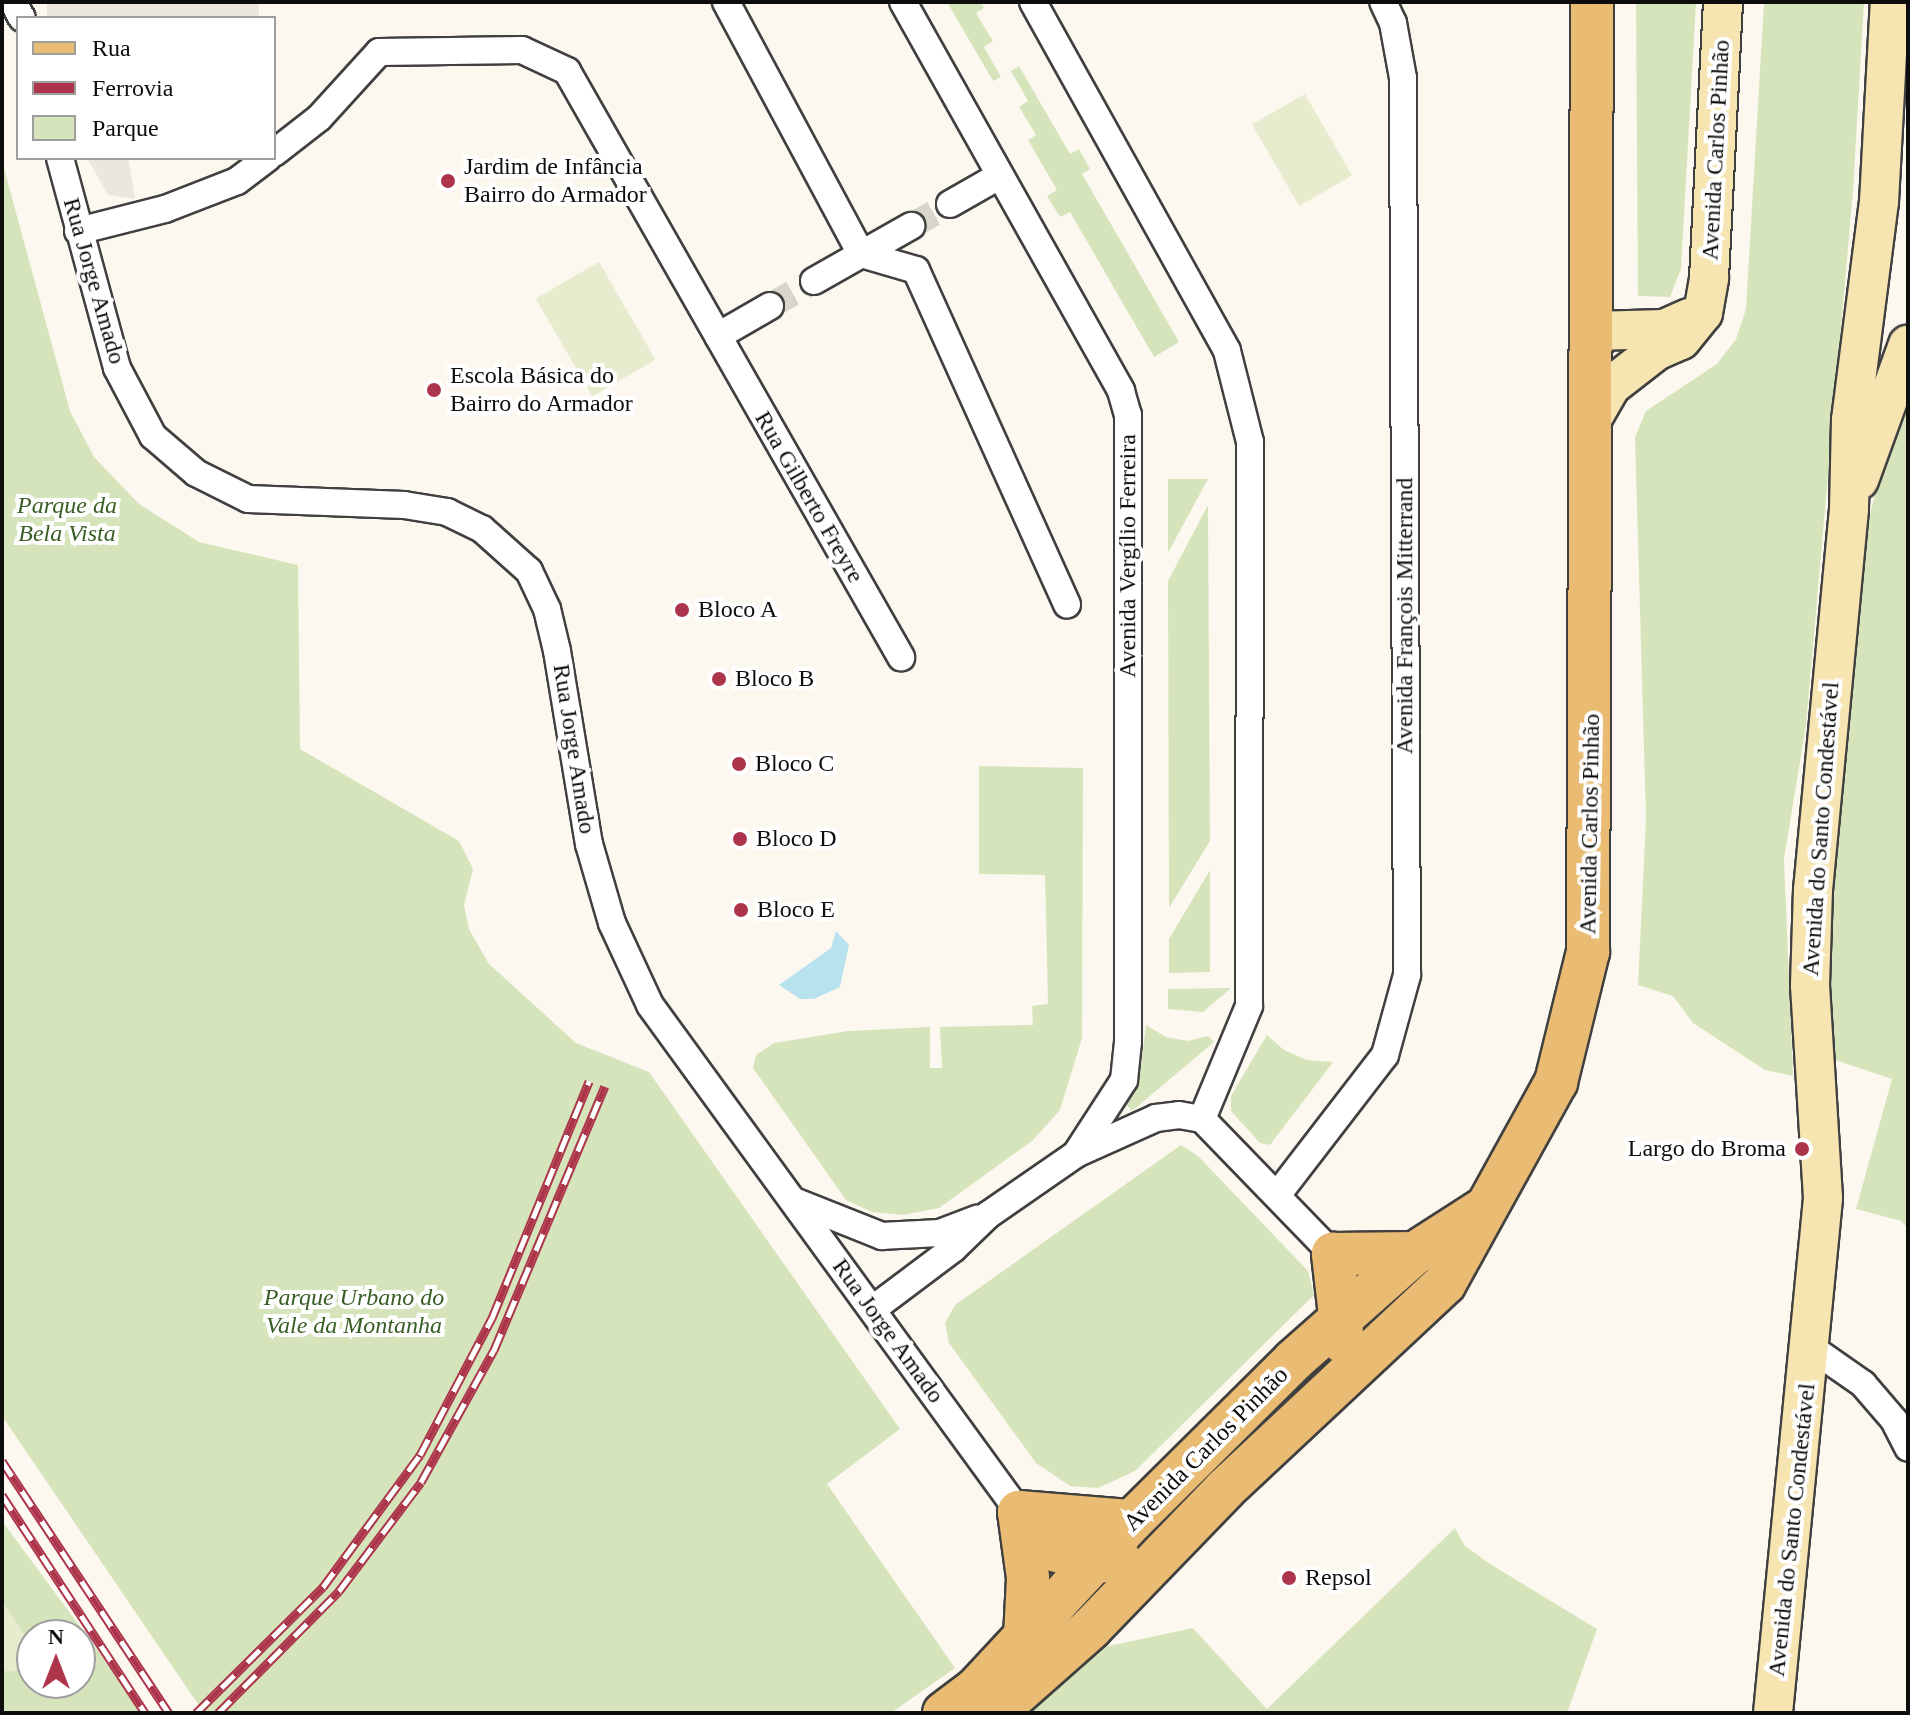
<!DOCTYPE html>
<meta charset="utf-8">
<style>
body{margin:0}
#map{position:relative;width:1910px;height:1715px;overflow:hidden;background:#fdf8ef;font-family:"Times New Roman",serif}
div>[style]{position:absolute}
.green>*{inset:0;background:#d6e4bc}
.pitch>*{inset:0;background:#e6eccd;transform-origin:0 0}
.plaza>*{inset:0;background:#ece7de;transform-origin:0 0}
.water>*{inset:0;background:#b9e2ef}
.street-tunnel>*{height:26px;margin-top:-13px;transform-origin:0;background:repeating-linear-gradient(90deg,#d9d5cd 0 26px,transparent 0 39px)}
.roads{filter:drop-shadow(2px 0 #404040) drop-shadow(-2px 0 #404040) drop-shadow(0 2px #404040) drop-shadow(0 -2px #404040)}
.street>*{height:26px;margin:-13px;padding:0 13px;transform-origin:13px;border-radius:13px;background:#fff}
.secondary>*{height:38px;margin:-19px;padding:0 19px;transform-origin:19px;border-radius:19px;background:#f6e4b1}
.primary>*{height:42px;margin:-21px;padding:0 21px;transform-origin:21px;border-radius:21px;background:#e9bb73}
.rail>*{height:9px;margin-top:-4.5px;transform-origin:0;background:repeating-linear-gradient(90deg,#fff 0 18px,#ad354b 0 36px);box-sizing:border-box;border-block:2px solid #ad354b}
.dots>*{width:22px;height:22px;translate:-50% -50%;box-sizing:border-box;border:4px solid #fff;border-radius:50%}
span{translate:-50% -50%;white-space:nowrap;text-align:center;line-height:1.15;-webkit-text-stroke:8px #fff;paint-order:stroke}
.street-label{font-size:24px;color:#0d0d0d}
.poi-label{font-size:24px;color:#0d0d0d}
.left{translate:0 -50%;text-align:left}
.right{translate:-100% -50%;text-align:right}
.park-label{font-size:24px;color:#385d25;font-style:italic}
.frame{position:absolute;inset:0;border:4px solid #0d0d0d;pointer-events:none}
.legend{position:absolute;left:16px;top:16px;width:260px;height:144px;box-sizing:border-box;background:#fff;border:2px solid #9e9e9e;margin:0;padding:10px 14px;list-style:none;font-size:24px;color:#0d0d0d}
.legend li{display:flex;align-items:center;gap:16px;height:40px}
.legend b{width:40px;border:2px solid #9e9e9e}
.north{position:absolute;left:16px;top:1619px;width:80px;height:80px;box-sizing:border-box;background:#fff;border:2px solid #9e9e9e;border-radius:50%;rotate:0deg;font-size:22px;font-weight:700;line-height:32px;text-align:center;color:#0d0d0d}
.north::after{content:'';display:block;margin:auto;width:28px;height:36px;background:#ad354b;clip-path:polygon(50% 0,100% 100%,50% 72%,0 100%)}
</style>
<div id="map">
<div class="green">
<div style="clip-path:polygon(947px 2px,981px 2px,984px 8px,976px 13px,993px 41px,984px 47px,1001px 77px,993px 81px)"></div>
<div style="clip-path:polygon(1636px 2px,1696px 2px,1681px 269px,1670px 297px,1638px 296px)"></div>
<div style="clip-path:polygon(1764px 2px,1864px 2px,1853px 191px,1806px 725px,1784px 859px,1793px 1076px,1765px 1070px,1693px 1023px,1673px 996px,1638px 985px,1646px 819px,1635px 437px,1646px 411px,1717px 364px,1736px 339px,1746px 309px)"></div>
<div style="clip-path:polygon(1019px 66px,1070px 154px,1079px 149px,1090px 169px,1082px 174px,1179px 342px,1154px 357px,1070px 212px,1060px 217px,1047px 196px,1057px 190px,1028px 140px,1036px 135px,1019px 107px,1028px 101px,1011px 71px)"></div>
<div style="clip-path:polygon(2px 161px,70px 411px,94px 457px,139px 504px,199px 542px,298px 565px,300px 749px,459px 841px,473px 869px,464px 905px,469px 929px,489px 964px,576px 1043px,649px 1072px,900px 1429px,827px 1484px,955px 1668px,891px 1713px,204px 1713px,2px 1416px)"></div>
<div style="clip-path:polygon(1908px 394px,1908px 1228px,1901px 1221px,1856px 1209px,1892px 1079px,1835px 1060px,1829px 984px,1831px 892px,1864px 540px,1884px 456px)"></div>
<div style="clip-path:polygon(1168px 479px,1208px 479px,1168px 553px)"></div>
<div style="clip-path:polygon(1208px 505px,1210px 841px,1169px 908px,1168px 581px)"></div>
<div style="clip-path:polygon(979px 766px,1083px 768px,1082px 1038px,1060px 1110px,1032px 1141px,939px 1208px,903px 1215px,872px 1212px,846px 1200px,753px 1068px,756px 1055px,774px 1043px,848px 1031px,930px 1027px,930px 1068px,942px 1068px,940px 1027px,1033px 1025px,1032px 1006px,1048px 1004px,1045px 875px,979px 874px)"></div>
<div style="clip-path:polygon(1210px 870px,1210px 972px,1169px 973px,1169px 939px)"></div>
<div style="clip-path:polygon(1231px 988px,1203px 1012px,1168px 1009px,1168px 989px)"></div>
<div style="clip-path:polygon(1146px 1025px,1166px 1037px,1188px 1041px,1208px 1036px,1214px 1042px,1132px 1111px,1126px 1104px,1139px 1082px)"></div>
<div style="clip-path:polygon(1267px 1035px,1284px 1050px,1307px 1060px,1333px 1062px,1270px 1145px,1260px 1143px,1231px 1111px,1231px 1096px)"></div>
<div style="clip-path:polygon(1181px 1145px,1198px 1156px,1308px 1271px,1314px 1295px,1135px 1471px,1098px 1488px,1070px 1486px,1036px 1463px,949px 1343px,945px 1323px,955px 1305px)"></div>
<div style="clip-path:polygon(2px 1521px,144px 1713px,2px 1713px,2px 1671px,32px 1669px,32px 1683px,80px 1683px,80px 1635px,32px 1635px,32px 1646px,2px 1602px)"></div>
<div style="clip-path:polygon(1455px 1528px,1465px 1546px,1490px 1564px,1597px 1629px,1567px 1713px,1022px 1713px,1104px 1647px,1193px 1628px,1267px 1709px)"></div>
</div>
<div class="pitch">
<div style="left:1305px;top:94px;width:94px;height:61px;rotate:60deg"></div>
<div style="left:599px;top:262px;width:113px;height:73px;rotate:60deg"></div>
<div style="clip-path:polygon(2px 1602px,32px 1646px,32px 1669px,2px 1671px)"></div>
</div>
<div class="plaza">
<div style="left:47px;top:2px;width:212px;height:16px"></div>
<div style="clip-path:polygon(87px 158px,128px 158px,135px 199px,108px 195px)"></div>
</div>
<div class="water">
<div style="clip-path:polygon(836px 931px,849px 945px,840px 987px,814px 999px,800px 999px,779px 985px,831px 948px)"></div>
</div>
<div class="street-tunnel">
<div style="left:911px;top:226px;width:45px;rotate:-29.4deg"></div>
<div style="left:770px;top:306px;width:51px;rotate:-29.6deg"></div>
</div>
<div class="roads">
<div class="street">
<div style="left:13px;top:2px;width:18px;rotate:61deg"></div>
<div style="left:726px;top:2px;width:286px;rotate:61.8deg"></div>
<div style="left:861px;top:254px;width:57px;rotate:16.2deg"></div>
<div style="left:916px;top:270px;width:367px;rotate:65.7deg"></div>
<div style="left:903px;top:2px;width:446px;rotate:60.7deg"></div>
<div style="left:1121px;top:391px;width:25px;rotate:74deg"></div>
<div style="left:1128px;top:415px;width:627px;rotate:90deg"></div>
<div style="left:1128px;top:1042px;width:38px;rotate:96deg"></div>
<div style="left:1124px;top:1080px;width:88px;rotate:123deg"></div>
<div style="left:1033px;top:2px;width:399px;rotate:60.9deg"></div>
<div style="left:1227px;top:351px;width:94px;rotate:75.8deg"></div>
<div style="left:1250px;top:442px;width:564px;rotate:90.1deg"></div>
<div style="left:1249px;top:1006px;width:122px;rotate:112.6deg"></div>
<div style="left:274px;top:153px;width:57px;rotate:-37.9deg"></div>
<div style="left:319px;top:118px;width:89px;rotate:-47.7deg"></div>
<div style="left:379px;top:52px;width:143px;rotate:-0.8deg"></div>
<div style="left:522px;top:50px;width:50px;rotate:25deg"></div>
<div style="left:567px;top:71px;width:675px;rotate:60.32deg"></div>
<div style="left:60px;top:158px;width:218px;rotate:74.8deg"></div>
<div style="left:117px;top:368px;width:77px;rotate:62.1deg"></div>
<div style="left:153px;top:436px;width:57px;rotate:40.7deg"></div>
<div style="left:196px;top:473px;width:58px;rotate:26.6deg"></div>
<div style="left:248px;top:499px;width:156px;rotate:2.2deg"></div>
<div style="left:404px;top:505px;width:44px;rotate:9.2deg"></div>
<div style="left:447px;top:512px;width:39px;rotate:26deg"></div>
<div style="left:482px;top:529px;width:63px;rotate:41.8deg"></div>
<div style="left:529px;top:571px;width:42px;rotate:64.7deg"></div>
<div style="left:547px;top:609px;width:43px;rotate:76.6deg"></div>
<div style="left:557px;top:651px;width:196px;rotate:80.6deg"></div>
<div style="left:589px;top:844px;width:82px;rotate:73.8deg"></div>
<div style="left:612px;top:923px;width:90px;rotate:65.1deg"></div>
<div style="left:650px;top:1005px;width:627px;rotate:53.95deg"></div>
<div style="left:950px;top:204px;width:56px;rotate:-29.7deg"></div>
<div style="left:78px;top:231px;width:90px;rotate:-14.2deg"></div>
<div style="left:165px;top:209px;width:77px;rotate:-21.3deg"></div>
<div style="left:237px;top:181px;width:38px;rotate:-37deg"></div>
<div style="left:814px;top:281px;width:112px;rotate:-29.6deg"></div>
<div style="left:718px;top:336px;width:60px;rotate:-30deg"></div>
<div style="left:1278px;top:1194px;width:175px;rotate:-52.4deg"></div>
<div style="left:1385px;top:1055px;width:83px;rotate:-74.6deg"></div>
<div style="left:1407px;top:975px;width:897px;rotate:-90.26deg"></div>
<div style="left:1403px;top:78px;width:56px;rotate:-100.3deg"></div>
<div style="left:1393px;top:23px;width:23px;rotate:-115deg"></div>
<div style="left:794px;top:1201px;width:95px;rotate:21.7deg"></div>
<div style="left:882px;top:1236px;width:58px;rotate:-3deg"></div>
<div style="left:940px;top:1233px;width:40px;rotate:-21deg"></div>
<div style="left:873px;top:1309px;width:100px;rotate:-36.9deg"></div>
<div style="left:953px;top:1249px;width:49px;rotate:-44.2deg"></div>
<div style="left:988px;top:1215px;width:107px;rotate:-34.7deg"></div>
<div style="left:1076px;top:1154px;width:88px;rotate:-24.2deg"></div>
<div style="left:1156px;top:1118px;width:23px;rotate:-7deg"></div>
<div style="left:1179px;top:1115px;width:23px;rotate:10deg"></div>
<div style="left:1202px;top:1119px;width:188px;rotate:45.9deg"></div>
<div style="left:1810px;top:1347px;width:65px;rotate:34.9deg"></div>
<div style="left:1863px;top:1384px;width:48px;rotate:49.3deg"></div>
<div style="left:1894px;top:1420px;width:31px;rotate:63deg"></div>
</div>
<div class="secondary">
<div style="left:1593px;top:331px;width:71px;rotate:-1.6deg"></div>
<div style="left:1664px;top:329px;width:27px;rotate:-24deg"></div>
<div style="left:1592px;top:419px;width:38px;rotate:-60deg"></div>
<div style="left:1611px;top:386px;width:57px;rotate:-37.9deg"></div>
<div style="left:1656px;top:351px;width:27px;rotate:-24deg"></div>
<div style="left:1681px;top:340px;width:35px;rotate:-51deg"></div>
<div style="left:1703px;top:313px;width:36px;rotate:-80deg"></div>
<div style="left:1709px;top:278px;width:276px;rotate:-87.1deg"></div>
<div style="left:1859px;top:480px;width:144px;rotate:-70.1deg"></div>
<div style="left:1773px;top:1713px;width:517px;rotate:-84.45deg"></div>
<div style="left:1823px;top:1198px;width:213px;rotate:-93.5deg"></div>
<div style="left:1810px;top:985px;width:95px;rotate:-88.2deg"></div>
<div style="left:1813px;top:890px;width:383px;rotate:-84.6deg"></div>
<div style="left:1849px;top:509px;width:89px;rotate:-88.7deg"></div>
<div style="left:1851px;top:420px;width:220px;rotate:-82.7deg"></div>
<div style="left:1879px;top:202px;width:200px;rotate:-86.9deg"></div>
</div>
<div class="primary">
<div style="left:1343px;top:1342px;width:89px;rotate:-96.5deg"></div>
<div style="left:1333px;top:1254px;width:82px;rotate:-0.7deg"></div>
<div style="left:1019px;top:1512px;width:52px;rotate:47.4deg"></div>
<div style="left:1054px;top:1550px;width:43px;rotate:16.3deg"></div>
<div style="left:1095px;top:1562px;width:25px;rotate:-5deg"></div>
<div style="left:1019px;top:1512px;width:67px;rotate:82.2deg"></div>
<div style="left:1028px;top:1578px;width:60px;rotate:92.9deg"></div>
<div style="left:1019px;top:1512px;width:113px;rotate:4.6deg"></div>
<div style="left:944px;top:1713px;width:39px;rotate:-37deg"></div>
<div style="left:975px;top:1690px;width:231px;rotate:-47.1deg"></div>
<div style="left:1132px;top:1521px;width:227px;rotate:-44.8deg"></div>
<div style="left:1293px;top:1361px;width:163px;rotate:-41.5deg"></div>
<div style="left:1415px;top:1253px;width:80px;rotate:-32.7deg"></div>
<div style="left:995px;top:1713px;width:128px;rotate:-41.5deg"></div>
<div style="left:1091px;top:1628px;width:193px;rotate:-46deg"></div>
<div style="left:1225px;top:1489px;width:301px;rotate:-43.1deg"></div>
<div style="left:1445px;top:1283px;width:230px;rotate:-61.1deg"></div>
<div style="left:1556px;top:1082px;width:134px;rotate:-76.2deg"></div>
<div style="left:1588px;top:952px;width:950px;rotate:-89.76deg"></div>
</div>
</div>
<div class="rail">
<div style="left:2px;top:1461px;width:302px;rotate:56.5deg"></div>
<div style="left:2px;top:1495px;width:261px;rotate:56.7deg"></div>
<div style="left:196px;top:1713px;width:179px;rotate:-44.8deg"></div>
<div style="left:323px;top:1587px;width:164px;rotate:-53.7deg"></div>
<div style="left:420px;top:1455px;width:155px;rotate:-62.3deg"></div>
<div style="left:492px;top:1318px;width:256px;rotate:-67.7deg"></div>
<div style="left:218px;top:1713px;width:172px;rotate:-45.2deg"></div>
<div style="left:339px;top:1591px;width:136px;rotate:-53deg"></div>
<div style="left:421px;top:1482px;width:151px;rotate:-61.1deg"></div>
<div style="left:494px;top:1350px;width:286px;rotate:-67.2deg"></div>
</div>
<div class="dots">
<div style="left:448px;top:181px;background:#ad354b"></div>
<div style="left:434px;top:390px;background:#ad354b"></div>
<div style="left:682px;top:610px;background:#ad354b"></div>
<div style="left:719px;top:679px;background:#ad354b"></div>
<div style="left:739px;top:764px;background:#ad354b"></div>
<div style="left:740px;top:839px;background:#ad354b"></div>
<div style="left:741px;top:910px;background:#ad354b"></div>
<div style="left:1802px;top:1149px;background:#ad354b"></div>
<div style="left:1289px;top:1578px;background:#ad354b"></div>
</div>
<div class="street-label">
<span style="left:1716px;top:150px;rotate:-87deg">Avenida Carlos Pinhão</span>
<span style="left:94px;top:281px;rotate:74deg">Rua Jorge Amado</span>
<span style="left:809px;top:497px;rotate:60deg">Rua Gilberto Freyre</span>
<span style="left:1128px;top:556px;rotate:-90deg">Avenida Vergílio Ferreira</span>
<span style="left:1405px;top:616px;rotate:-90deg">Avenida François Mitterrand</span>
<span style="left:574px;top:749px;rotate:81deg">Rua Jorge Amado</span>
<span style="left:1590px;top:824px;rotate:-89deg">Avenida Carlos Pinhão</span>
<span style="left:1821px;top:829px;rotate:-86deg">Avenida do Santo Condestável</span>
<span style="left:888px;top:1331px;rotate:54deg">Rua Jorge Amado</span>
<span style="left:1206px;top:1449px;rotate:-45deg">Avenida Carlos Pinhão</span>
<span style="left:1792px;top:1530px;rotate:-84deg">Avenida do Santo Condestável</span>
</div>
<div class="poi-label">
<span class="left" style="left:464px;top:181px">Jardim de Infância<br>Bairro do Armador</span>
<span class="left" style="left:450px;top:390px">Escola Básica do<br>Bairro do Armador</span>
<span class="left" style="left:698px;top:610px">Bloco A</span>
<span class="left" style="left:735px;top:679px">Bloco B</span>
<span class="left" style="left:755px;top:764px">Bloco C</span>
<span class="left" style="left:756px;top:839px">Bloco D</span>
<span class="left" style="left:757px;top:910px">Bloco E</span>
<span class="right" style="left:1786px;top:1149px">Largo do Broma</span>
<span class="left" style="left:1305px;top:1578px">Repsol</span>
</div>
<div class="park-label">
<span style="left:67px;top:520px">Parque da<br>Bela Vista</span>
<span style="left:354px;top:1312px">Parque Urbano do<br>Vale da Montanha</span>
</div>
<div class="frame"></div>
<ul class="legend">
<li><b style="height:10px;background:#e9bb73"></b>Rua</li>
<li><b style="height:10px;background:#ad354b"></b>Ferrovia</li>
<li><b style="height:22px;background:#d6e4bc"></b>Parque</li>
</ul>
<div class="north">N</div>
</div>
